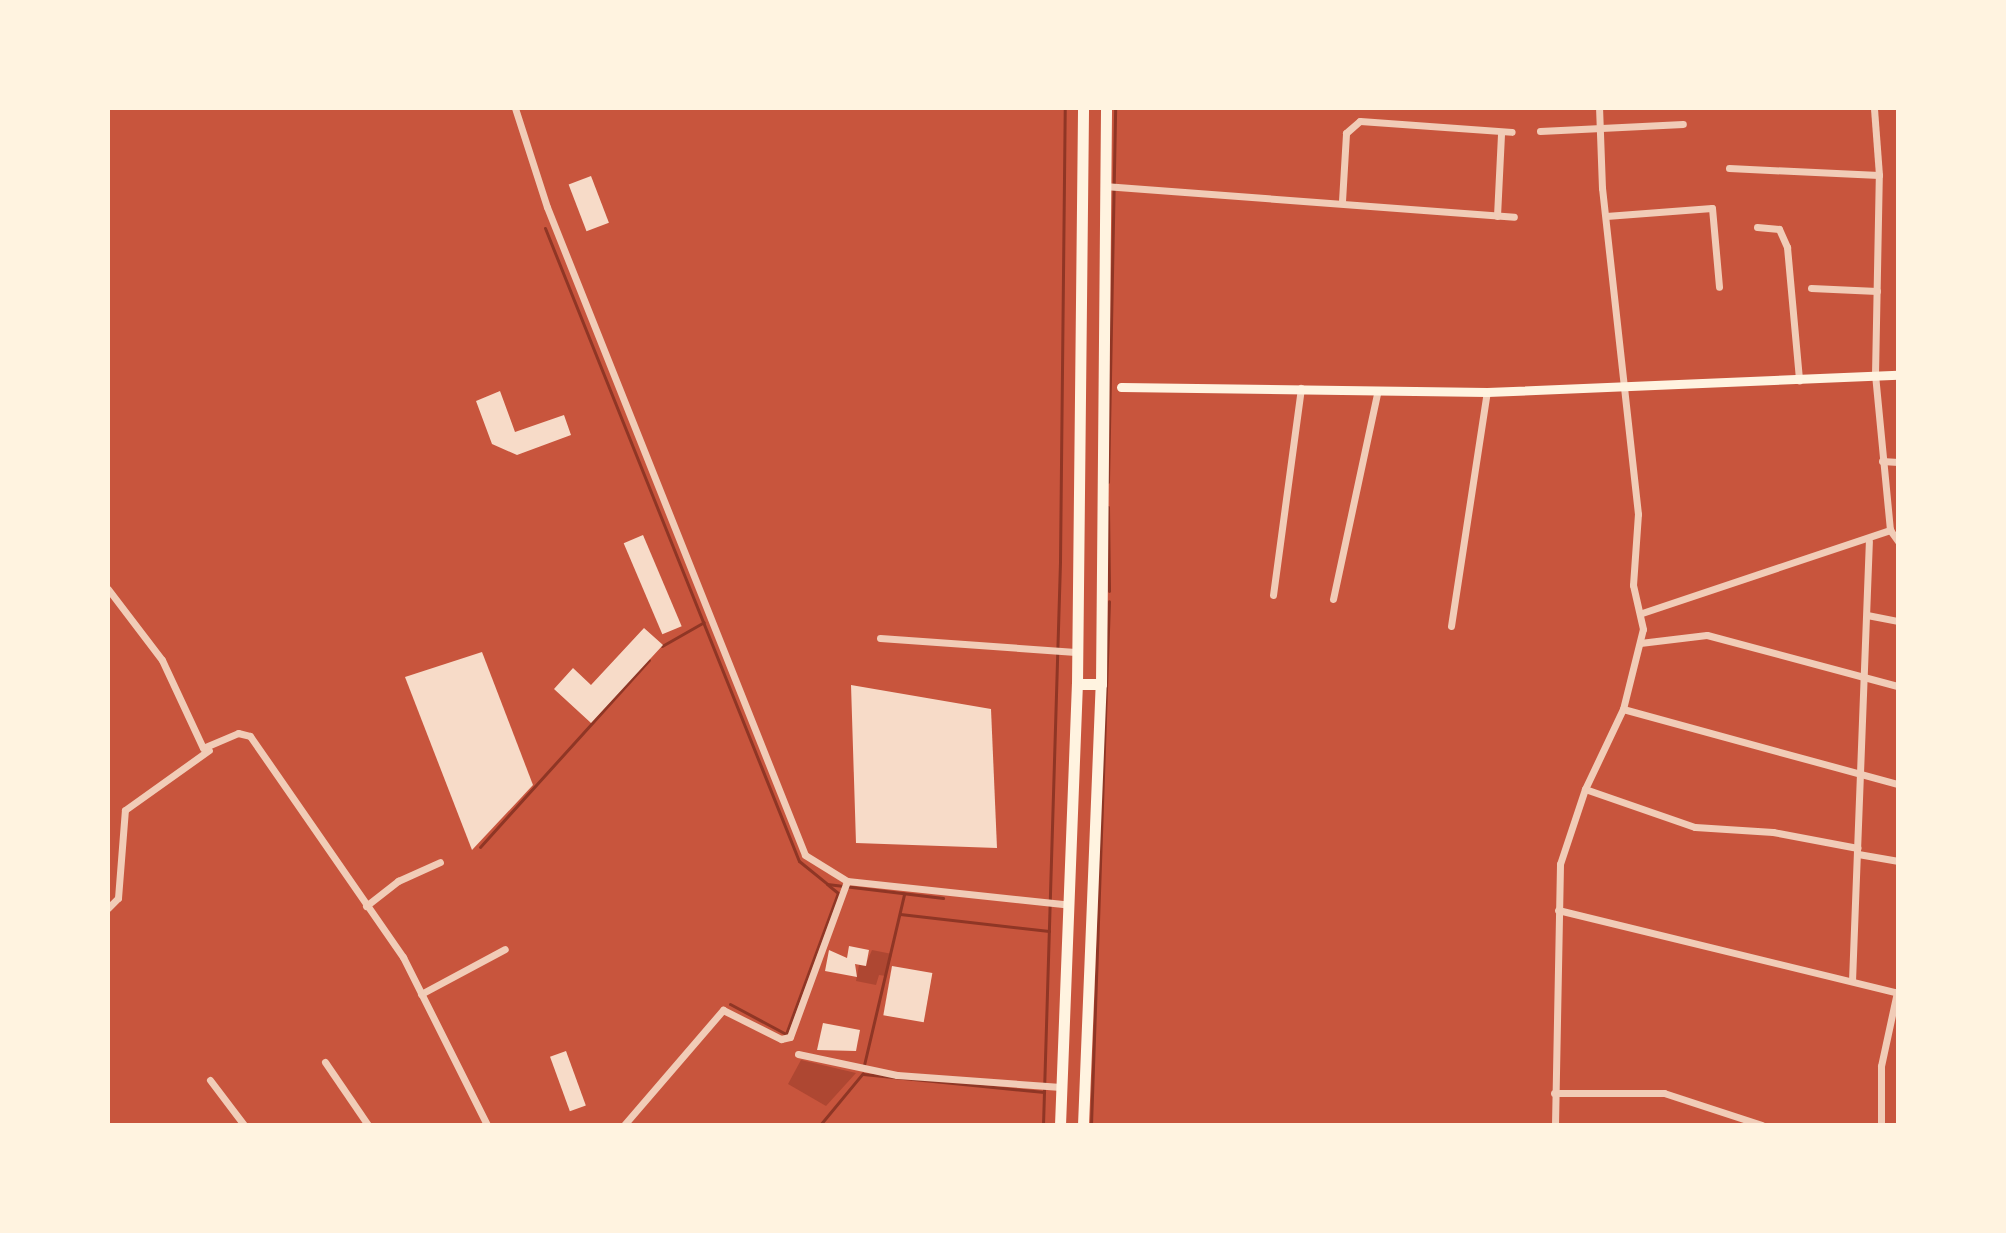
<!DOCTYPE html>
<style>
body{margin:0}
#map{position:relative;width:2006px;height:1233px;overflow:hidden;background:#c8553d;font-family:"Open Sans",sans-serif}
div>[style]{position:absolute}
.green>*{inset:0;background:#ae4732}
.stream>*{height:3px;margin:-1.5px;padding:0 1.5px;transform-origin:1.5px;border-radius:1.5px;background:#8f3625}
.building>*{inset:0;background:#f7dbc8;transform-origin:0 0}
.minor>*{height:7px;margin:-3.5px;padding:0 3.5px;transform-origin:3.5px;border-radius:3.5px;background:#f1ccb7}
.secondary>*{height:9px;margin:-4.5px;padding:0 4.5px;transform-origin:4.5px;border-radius:4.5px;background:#fff3e0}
.primary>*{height:11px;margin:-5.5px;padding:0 5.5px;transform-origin:5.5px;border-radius:5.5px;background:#fff3e0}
span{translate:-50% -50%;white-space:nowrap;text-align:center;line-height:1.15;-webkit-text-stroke:7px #fff3e0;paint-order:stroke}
.frame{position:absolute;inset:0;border:110px solid #fff3e0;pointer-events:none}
</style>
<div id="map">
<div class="green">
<div style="clip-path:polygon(872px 950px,892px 954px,886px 976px,879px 975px,876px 985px,856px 981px,859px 965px,865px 966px)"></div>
<div style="clip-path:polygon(801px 1060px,856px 1073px,826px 1106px,788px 1084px)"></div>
</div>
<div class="stream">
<div style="left:545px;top:228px;width:682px;rotate:68.14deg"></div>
<div style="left:799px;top:861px;width:36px;rotate:39deg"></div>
<div style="left:827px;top:884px;width:117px;rotate:6.9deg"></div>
<div style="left:1108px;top:482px;width:374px;rotate:-88.9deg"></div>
<div style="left:1108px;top:507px;width:84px;rotate:89.3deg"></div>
<div style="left:662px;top:646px;width:48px;rotate:-29.7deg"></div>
<div style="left:480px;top:847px;width:252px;rotate:-47.9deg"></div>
<div style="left:900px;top:914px;width:150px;rotate:6.5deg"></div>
<div style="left:730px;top:1004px;width:64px;rotate:28.2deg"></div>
<div style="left:786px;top:1034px;width:150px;rotate:-69.8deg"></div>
<div style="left:838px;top:893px;width:13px;rotate:-141deg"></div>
<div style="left:864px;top:1065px;width:176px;rotate:-76.8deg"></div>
<div style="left:863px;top:1074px;width:182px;rotate:5.7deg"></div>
<div style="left:820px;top:1125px;width:67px;rotate:-50.4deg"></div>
<div style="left:1043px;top:1125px;width:564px;rotate:-88.27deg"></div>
<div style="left:1060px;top:561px;width:453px;rotate:-89.4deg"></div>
<div style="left:1091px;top:1125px;width:524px;rotate:-88.03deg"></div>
</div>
<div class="building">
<div style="left:591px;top:176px;width:50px;height:24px;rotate:69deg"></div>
<div style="clip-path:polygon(500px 391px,515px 432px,564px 415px,571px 435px,517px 455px,492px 444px,476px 401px)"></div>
<div style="left:643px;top:535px;width:99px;height:21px;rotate:67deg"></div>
<div style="clip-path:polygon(644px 628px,663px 645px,591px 723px,554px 689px,573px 668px,591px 685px)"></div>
<div style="clip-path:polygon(482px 652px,533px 785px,472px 850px,405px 677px)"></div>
<div style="clip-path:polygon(851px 685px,991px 709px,997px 848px,856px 843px)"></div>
<div style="clip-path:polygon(849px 946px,869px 950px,866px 966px,855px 964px,857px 977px,825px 971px,829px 950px,847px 958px)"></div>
<div style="left:892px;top:966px;width:41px;height:50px;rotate:10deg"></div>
<div style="clip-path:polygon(823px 1023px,860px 1030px,856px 1051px,817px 1050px)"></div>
<div style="left:566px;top:1051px;width:58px;height:17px;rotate:70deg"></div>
</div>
<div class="minor">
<div style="left:515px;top:108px;width:104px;rotate:72.1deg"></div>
<div style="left:547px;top:207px;width:697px;rotate:68.29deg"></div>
<div style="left:805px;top:855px;width:49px;rotate:31.8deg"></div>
<div style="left:847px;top:881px;width:224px;rotate:6.1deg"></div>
<div style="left:1540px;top:131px;width:143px;rotate:-2.8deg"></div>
<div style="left:1729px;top:168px;width:150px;rotate:2.7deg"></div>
<div style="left:1104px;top:186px;width:411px;rotate:4.3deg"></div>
<div style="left:1342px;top:201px;width:68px;rotate:-86.6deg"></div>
<div style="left:1346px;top:133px;width:18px;rotate:-41deg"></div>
<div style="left:1360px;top:121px;width:152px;rotate:4.1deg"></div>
<div style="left:1497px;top:216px;width:83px;rotate:-87.2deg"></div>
<div style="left:1606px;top:216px;width:106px;rotate:-4.3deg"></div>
<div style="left:1712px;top:208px;width:79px;rotate:84.9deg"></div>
<div style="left:1757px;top:227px;width:22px;rotate:5deg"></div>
<div style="left:1779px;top:229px;width:20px;rotate:66deg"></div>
<div style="left:1787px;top:247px;width:134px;rotate:84.8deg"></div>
<div style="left:1811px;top:288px;width:66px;rotate:2.6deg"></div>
<div style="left:1882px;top:461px;width:16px;rotate:4deg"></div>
<div style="left:1890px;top:530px;width:14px;rotate:54deg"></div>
<div style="left:108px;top:589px;width:89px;rotate:52.7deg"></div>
<div style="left:162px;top:660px;width:97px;rotate:65deg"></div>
<div style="left:203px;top:748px;width:38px;rotate:-23deg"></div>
<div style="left:238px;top:733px;width:12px;rotate:14deg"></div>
<div style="left:250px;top:736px;width:269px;rotate:55.3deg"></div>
<div style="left:403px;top:957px;width:188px;rotate:63.4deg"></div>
<div style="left:1273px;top:595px;width:209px;rotate:-82.3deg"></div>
<div style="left:1333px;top:599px;width:211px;rotate:-77.9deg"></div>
<div style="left:1642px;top:613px;width:262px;rotate:-18.5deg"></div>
<div style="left:1890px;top:530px;width:156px;rotate:-95.5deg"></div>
<div style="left:1875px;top:375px;width:200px;rotate:-88.9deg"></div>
<div style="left:1879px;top:175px;width:67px;rotate:-94.3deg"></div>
<div style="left:1867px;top:615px;width:32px;rotate:11deg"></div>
<div style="left:1451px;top:626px;width:237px;rotate:-81.3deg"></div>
<div style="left:880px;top:638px;width:196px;rotate:4.1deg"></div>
<div style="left:1640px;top:643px;width:67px;rotate:-6.8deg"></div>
<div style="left:1707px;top:635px;width:198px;rotate:15deg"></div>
<div style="left:1623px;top:709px;width:285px;rotate:15.3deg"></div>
<div style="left:1585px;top:789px;width:116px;rotate:19.1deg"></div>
<div style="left:1695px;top:827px;width:78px;rotate:3.7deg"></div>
<div style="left:1773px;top:832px;width:86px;rotate:10.7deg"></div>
<div style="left:1858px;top:854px;width:41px;rotate:9.9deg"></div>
<div style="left:366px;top:906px;width:41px;rotate:-38deg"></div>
<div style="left:398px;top:881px;width:46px;rotate:-24.3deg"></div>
<div style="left:108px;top:908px;width:14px;rotate:-45deg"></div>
<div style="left:118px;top:898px;width:88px;rotate:-85.5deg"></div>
<div style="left:125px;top:810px;width:103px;rotate:-35.5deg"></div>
<div style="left:1558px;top:910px;width:350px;rotate:13.7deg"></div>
<div style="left:1852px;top:981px;width:440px;rotate:-87.8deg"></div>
<div style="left:421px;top:994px;width:95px;rotate:-28.2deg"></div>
<div style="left:798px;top:1054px;width:101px;rotate:12deg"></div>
<div style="left:897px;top:1075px;width:164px;rotate:4.2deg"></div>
<div style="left:325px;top:1062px;width:76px;rotate:55.7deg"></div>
<div style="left:210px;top:1080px;width:56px;rotate:52.9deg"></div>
<div style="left:1554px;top:1093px;width:110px"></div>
<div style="left:1664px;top:1093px;width:103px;rotate:18.1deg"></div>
<div style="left:624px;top:1125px;width:152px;rotate:-49.3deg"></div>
<div style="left:723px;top:1010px;width:65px;rotate:26.6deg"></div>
<div style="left:781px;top:1039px;width:9px;rotate:-13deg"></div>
<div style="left:790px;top:1037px;width:166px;rotate:-69.9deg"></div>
<div style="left:1555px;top:1125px;width:261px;rotate:-88.9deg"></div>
<div style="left:1560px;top:864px;width:79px;rotate:-71.6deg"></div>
<div style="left:1585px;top:789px;width:89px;rotate:-64.6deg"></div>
<div style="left:1623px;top:709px;width:82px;rotate:-76deg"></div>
<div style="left:1643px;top:629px;width:45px;rotate:-102.8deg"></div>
<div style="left:1633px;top:585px;width:71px;rotate:-86deg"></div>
<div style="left:1638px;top:514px;width:328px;rotate:-96.3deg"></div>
<div style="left:1602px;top:188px;width:80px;rotate:-92.1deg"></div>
<div style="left:1881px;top:1125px;width:59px;rotate:-90deg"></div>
<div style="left:1881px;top:1066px;width:76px;rotate:-77.8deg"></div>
</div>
<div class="secondary">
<div style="left:1121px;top:387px;width:366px;rotate:0.8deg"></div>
<div style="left:1487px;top:392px;width:411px;rotate:-2.4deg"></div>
</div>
<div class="primary">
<div style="left:1077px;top:684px;width:24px"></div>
<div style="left:1060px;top:1125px;width:441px;rotate:-87.8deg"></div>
<div style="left:1077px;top:684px;width:576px;rotate:-89.4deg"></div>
<div style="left:1083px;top:1125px;width:441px;rotate:-87.7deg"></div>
<div style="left:1101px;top:684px;width:576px;rotate:-89.5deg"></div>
</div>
<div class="frame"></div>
</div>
